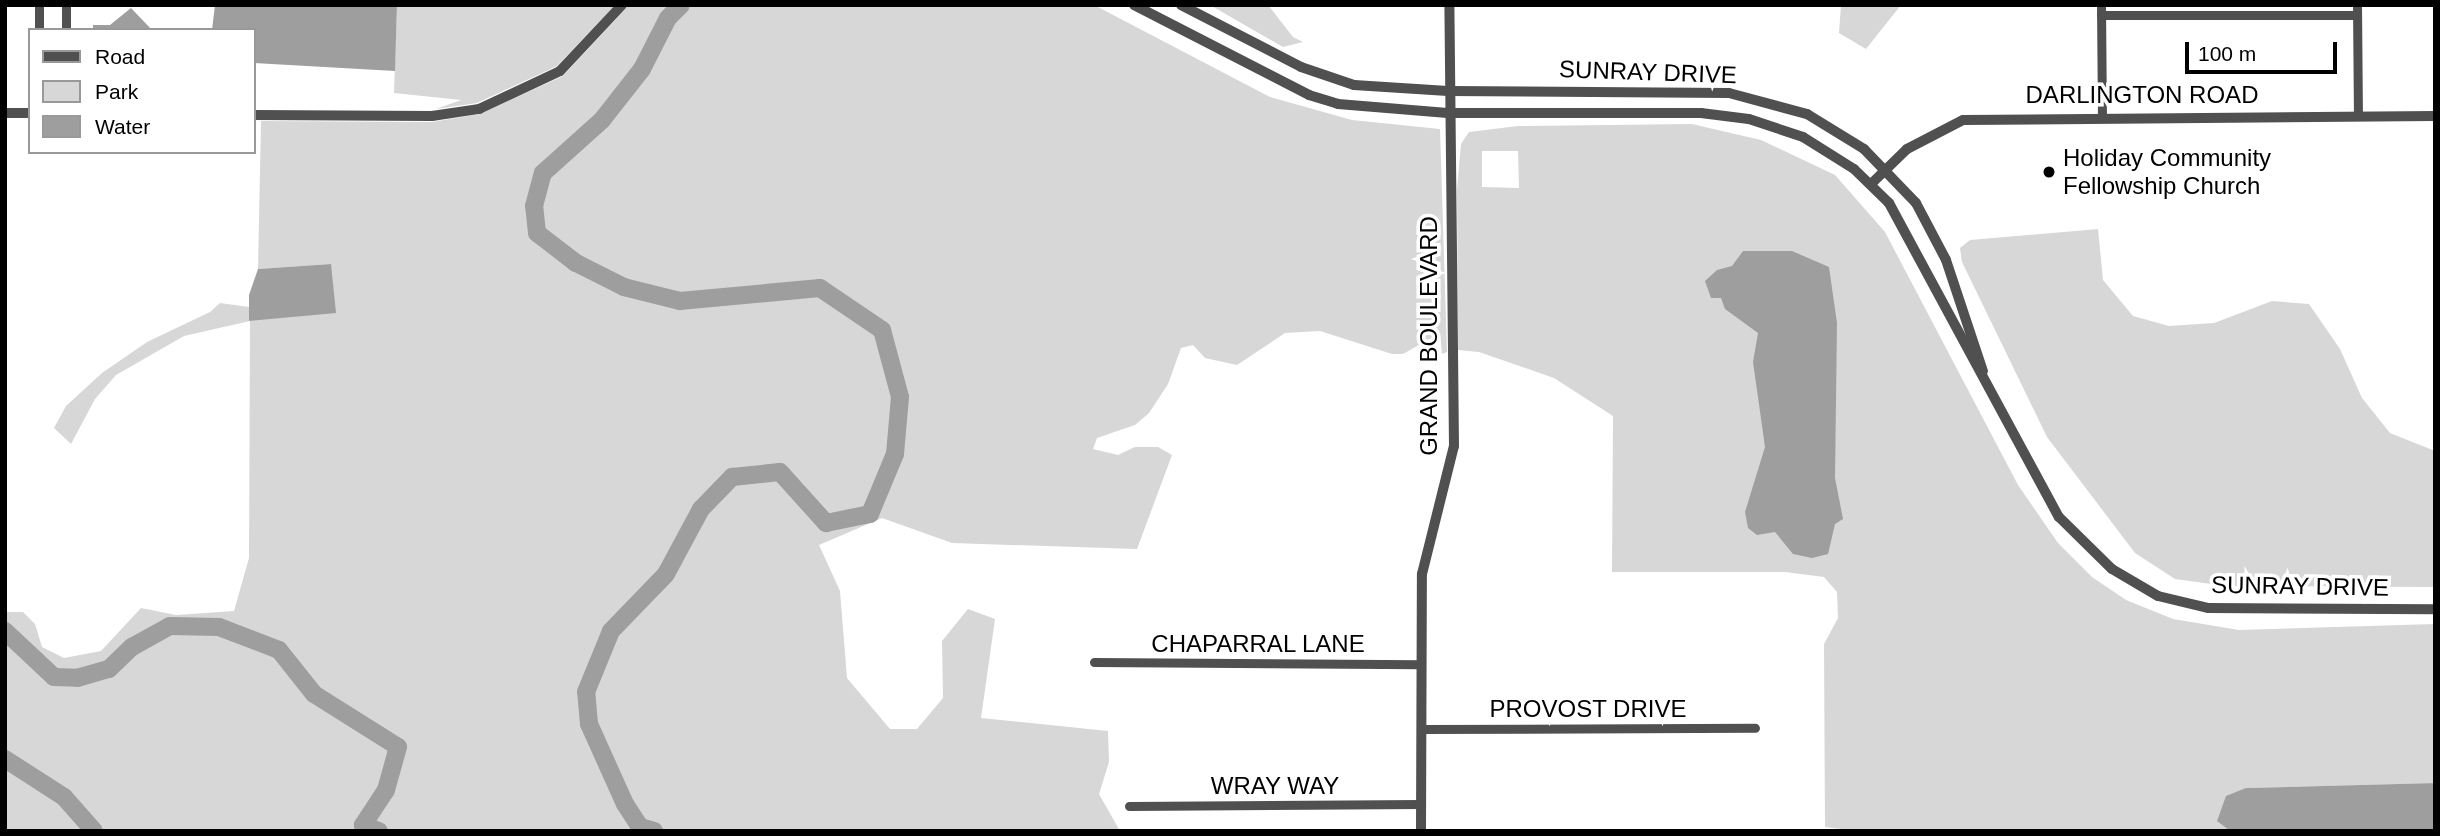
<!DOCTYPE html>
<style>
body{margin:0}
#map{position:relative;width:2440px;height:836px;overflow:hidden;background:#fff;font-family:Helvetica,sans-serif}
div>[style]{position:absolute}
.green>*{inset:0;background:#d7d7d7}
.water>*{inset:0;background:#9e9e9e}
.river>*{height:18px;margin:-9px;padding:0 9px;transform-origin:9px;border-radius:9px;background:#9e9e9e}
.minor>*{height:9px;margin:-4.5px;padding:0 4.5px;transform-origin:4.5px;border-radius:4.5px;background:#505050}
.tertiary>*{height:10px;margin:-5px;padding:0 5px;transform-origin:5px;border-radius:5px;background:#505050}
.dots>*{width:19px;height:19px;translate:-50% -50%;box-sizing:border-box;border:4px solid #fff;border-radius:50%}
span{translate:-50% -50%;white-space:nowrap;text-align:center;line-height:1.15;-webkit-text-stroke:7px #fff;paint-order:stroke}
.street-label{font-size:24px;color:#000}
.poi-label{font-size:24px;color:#000}
.left{translate:0 -50%;text-align:left}
.frame{position:absolute;inset:0;border:7px solid #000;pointer-events:none}
.legend{position:absolute;left:28px;top:28px;width:228px;height:126px;box-sizing:border-box;background:#fff;border:2px solid #999;margin:0;padding:9px 12px;list-style:none;font-size:21px;color:#000}
.legend li{display:flex;align-items:center;gap:14px;height:35px}
.legend b{width:35px;border:2px solid #999}
.scale{position:absolute;left:2185px;top:42px;width:152px;height:32px;box-sizing:border-box;border:4px solid #000;border-top:0;padding-left:9px;font-size:21px;line-height:24px;white-space:nowrap;color:#000;-webkit-text-stroke:5px #fff;paint-order:stroke}
</style>
<div id="map">
<div class="green">
<div style="clip-path:polygon(397px 5px,615px 5px,557px 66px,477px 103px,436px 109px,461px 100px,394px 93px)"></div>
<div style="clip-path:polygon(629px 5px,1094px 5px,1270px 97px,1352px 120px,1440px 129px,1447px 352px,1442px 354px,1440px 333px,1403px 354px,1392px 354px,1320px 331px,1285px 333px,1237px 365px,1205px 358px,1193px 345px,1181px 348px,1168px 384px,1149px 413px,1135px 425px,1097px 438px,1093px 449px,1118px 455px,1135px 447px,1158px 447px,1172px 455px,1137px 549px,952px 543px,882px 518px,819px 545px,840px 591px,847px 678px,890px 729px,917px 729px,943px 698px,942px 641px,968px 609px,995px 619px,981px 718px,1108px 731px,1109px 762px,1099px 794px,1120px 831px,5px 831px,5px 612px,23px 612px,35px 624px,42px 647px,64px 658px,101px 651px,141px 608px,176px 615px,234px 611px,249px 558px,250px 321px,184px 336px,116px 375px,95px 399px,71px 444px,54px 428px,66px 406px,102px 373px,147px 342px,210px 312px,220px 303px,249px 307px,249px 321px,331px 264px,258px 269px,261px 121px,432px 122px,480px 114px,563px 76px)"></div>
<div style="clip-path:polygon(1210px 5px,1268px 5px,1293px 37px,1303px 42px,1283px 47px)"></div>
<div style="clip-path:polygon(1841px 5px,1901px 5px,1866px 49px,1839px 33px)"></div>
<div style="clip-path:polygon(evenodd,1692px 124px,1761px 140px,1835px 175px,1885px 232px,2018px 485px,2058px 543px,2092px 577px,2126px 600px,2173px 619px,2239px 630px,2435px 624px,2435px 783px,2246px 788px,2229px 830px,2435px 831px,1859px 831px,1825px 827px,1824px 644px,1838px 618px,1837px 592px,1824px 577px,1785px 572px,1612px 572px,1613px 416px,1554px 378px,1479px 352px,1458px 350px,1457px 189px,1461px 144px,1469px 132px,1518px 126px,1692px 124px,1482px 151px,1518px 151px,1519px 188px,1482px 187px,1482px 151px)"></div>
<div style="clip-path:polygon(2098px 229px,2103px 280px,2133px 316px,2169px 326px,2214px 323px,2272px 301px,2309px 304px,2340px 349px,2362px 398px,2390px 433px,2435px 451px,2435px 587px,2226px 586px,2175px 579px,2135px 553px,2047px 437px,1962px 262px,1960px 248px,1970px 240px)"></div>
</div>
<div class="water">
<div style="clip-path:polygon(215px 5px,397px 5px,395px 71px,254px 63px,254px 30px,212px 30px)"></div>
<div style="clip-path:polygon(131px 8px,152px 30px,93px 30px,93px 25px,110px 25px)"></div>
<div style="clip-path:polygon(1743px 251px,1792px 251px,1829px 267px,1837px 323px,1835px 478px,1843px 519px,1835px 524px,1828px 554px,1812px 558px,1793px 554px,1775px 532px,1757px 535px,1748px 528px,1745px 512px,1765px 447px,1753px 362px,1758px 333px,1725px 309px,1721px 298px,1711px 298px,1705px 281px,1717px 270px,1732px 266px)"></div>
<div style="clip-path:polygon(331px 264px,336px 313px,249px 321px,249px 295px,258px 269px)"></div>
<div style="clip-path:polygon(2435px 783px,2435px 830px,2229px 830px,2217px 821px,2226px 796px,2246px 788px)"></div>
</div>
<div class="river">
<div style="left:5px;top:631px;width:67px;rotate:43.2deg"></div>
<div style="left:54px;top:677px;width:23px;rotate:2deg"></div>
<div style="left:77px;top:678px;width:33px;rotate:-16deg"></div>
<div style="left:109px;top:669px;width:32px;rotate:-44deg"></div>
<div style="left:132px;top:647px;width:43px;rotate:-28.9deg"></div>
<div style="left:170px;top:626px;width:49px;rotate:1.2deg"></div>
<div style="left:219px;top:627px;width:64px;rotate:21deg"></div>
<div style="left:279px;top:650px;width:56px;rotate:51.5deg"></div>
<div style="left:314px;top:694px;width:99px;rotate:32.2deg"></div>
<div style="left:398px;top:747px;width:45px;rotate:105.6deg"></div>
<div style="left:386px;top:790px;width:42px;rotate:123.3deg"></div>
<div style="left:363px;top:825px;width:17px;rotate:21deg"></div>
<div style="left:5px;top:759px;width:70px;rotate:32.8deg"></div>
<div style="left:64px;top:797px;width:45px;rotate:48.6deg"></div>
<div style="left:654px;top:831px;width:15px;rotate:-164deg"></div>
<div style="left:640px;top:827px;width:27px;rotate:-123deg"></div>
<div style="left:625px;top:804px;width:88px;rotate:-114.2deg"></div>
<div style="left:589px;top:724px;width:32px;rotate:-95deg"></div>
<div style="left:586px;top:692px;width:66px;rotate:-67.7deg"></div>
<div style="left:611px;top:631px;width:79px;rotate:-46deg"></div>
<div style="left:666px;top:574px;width:74px;rotate:-61.7deg"></div>
<div style="left:701px;top:509px;width:45px;rotate:-45.9deg"></div>
<div style="left:732px;top:477px;width:48px;rotate:-5.9deg"></div>
<div style="left:780px;top:472px;width:69px;rotate:48deg"></div>
<div style="left:826px;top:523px;width:45px;rotate:-11.6deg"></div>
<div style="left:870px;top:514px;width:65px;rotate:-67.4deg"></div>
<div style="left:895px;top:454px;width:57px;rotate:-85deg"></div>
<div style="left:900px;top:397px;width:69px;rotate:-105deg"></div>
<div style="left:882px;top:330px;width:75px;rotate:-145.9deg"></div>
<div style="left:820px;top:288px;width:141px;rotate:174.7deg"></div>
<div style="left:680px;top:301px;width:58px;rotate:-166deg"></div>
<div style="left:624px;top:287px;width:54px;rotate:-153.4deg"></div>
<div style="left:576px;top:263px;width:49px;rotate:-142.4deg"></div>
<div style="left:537px;top:233px;width:27px;rotate:-96deg"></div>
<div style="left:534px;top:206px;width:34px;rotate:-75deg"></div>
<div style="left:543px;top:173px;width:79px;rotate:-41.9deg"></div>
<div style="left:602px;top:120px;width:65px;rotate:-51.9deg"></div>
<div style="left:642px;top:69px;width:57px;rotate:-63deg"></div>
<div style="left:668px;top:18px;width:18px;rotate:-45deg"></div>
</div>
<div class="minor">
<div style="left:2101px;top:5px;width:110px;rotate:89.5deg"></div>
<div style="left:2357px;top:5px;width:110px;rotate:89.5deg"></div>
<div style="left:2101px;top:15px;width:256px"></div>
<div style="left:39px;top:30px;width:25px;rotate:-90deg"></div>
<div style="left:66px;top:30px;width:25px;rotate:-90deg"></div>
<div style="left:1094px;top:662px;width:327px;rotate:0.4deg"></div>
<div style="left:1421px;top:729px;width:334px;rotate:-0.2deg"></div>
<div style="left:1129px;top:806px;width:292px;rotate:-0.4deg"></div>
</div>
<div class="tertiary">
<div style="left:1134px;top:5px;width:197px;rotate:27.2deg"></div>
<div style="left:1309px;top:95px;width:30px;rotate:17deg"></div>
<div style="left:1338px;top:104px;width:110px;rotate:4.7deg"></div>
<div style="left:1448px;top:113px;width:253px"></div>
<div style="left:1701px;top:113px;width:48px;rotate:7.1deg"></div>
<div style="left:1749px;top:119px;width:57px;rotate:18.4deg"></div>
<div style="left:1803px;top:137px;width:60px;rotate:32.1deg"></div>
<div style="left:1854px;top:169px;width:49px;rotate:44.2deg"></div>
<div style="left:1889px;top:203px;width:357px;rotate:61.6deg"></div>
<div style="left:2059px;top:517px;width:74px;rotate:44.5deg"></div>
<div style="left:2112px;top:569px;width:53px;rotate:30.4deg"></div>
<div style="left:2158px;top:596px;width:51px;rotate:13.5deg"></div>
<div style="left:2208px;top:608px;width:227px;rotate:0.3deg"></div>
<div style="left:1181px;top:5px;width:135px;rotate:27.3deg"></div>
<div style="left:1301px;top:67px;width:56px;rotate:18.8deg"></div>
<div style="left:1354px;top:85px;width:94px;rotate:3.7deg"></div>
<div style="left:1448px;top:91px;width:281px;rotate:0.4deg"></div>
<div style="left:1729px;top:93px;width:81px;rotate:15.1deg"></div>
<div style="left:1807px;top:114px;width:67px;rotate:31.6deg"></div>
<div style="left:1864px;top:149px;width:75px;rotate:46.1deg"></div>
<div style="left:1916px;top:203px;width:64px;rotate:62.2deg"></div>
<div style="left:1946px;top:260px;width:117px;rotate:71.6deg"></div>
<div style="left:5px;top:113px;width:25px"></div>
<div style="left:254px;top:115px;width:178px;rotate:0.3deg"></div>
<div style="left:432px;top:116px;width:48px;rotate:-8.5deg"></div>
<div style="left:479px;top:109px;width:89px;rotate:-25.1deg"></div>
<div style="left:560px;top:71px;width:91px;rotate:-46.8deg"></div>
<div style="left:1871px;top:184px;width:50px;rotate:-44.2deg"></div>
<div style="left:1907px;top:149px;width:63px;rotate:-27.4deg"></div>
<div style="left:1963px;top:120px;width:472px;rotate:-0.5deg"></div>
<div style="left:1421px;top:831px;width:257px;rotate:-89.8deg"></div>
<div style="left:1422px;top:574px;width:132px;rotate:-76deg"></div>
<div style="left:1454px;top:446px;width:441px;rotate:-90.6deg"></div>
</div>
<div class="dots">
<div style="left:2049px;top:172px;background:#000"></div>
</div>
<div class="street-label">
<span style="left:1648px;top:72px;rotate:2deg">SUNRAY DRIVE</span>
<span style="left:2142px;top:95px">DARLINGTON ROAD</span>
<span style="left:1429px;top:336px;rotate:-90deg">GRAND BOULEVARD</span>
<span style="left:2300px;top:586px;rotate:1deg">SUNRAY DRIVE</span>
<span style="left:1258px;top:644px">CHAPARRAL LANE</span>
<span style="left:1588px;top:709px">PROVOST DRIVE</span>
<span style="left:1275px;top:786px">WRAY WAY</span>
</div>
<div class="poi-label">
<span class="left" style="left:2063px;top:172px">Holiday Community<br>Fellowship Church</span>
</div>
<div class="frame"></div>
<ul class="legend">
<li><b style="height:9px;background:#505050"></b>Road</li>
<li><b style="height:19px;background:#d7d7d7"></b>Park</li>
<li><b style="height:19px;background:#9e9e9e"></b>Water</li>
</ul>
<div class="scale">100 m</div>
</div>
